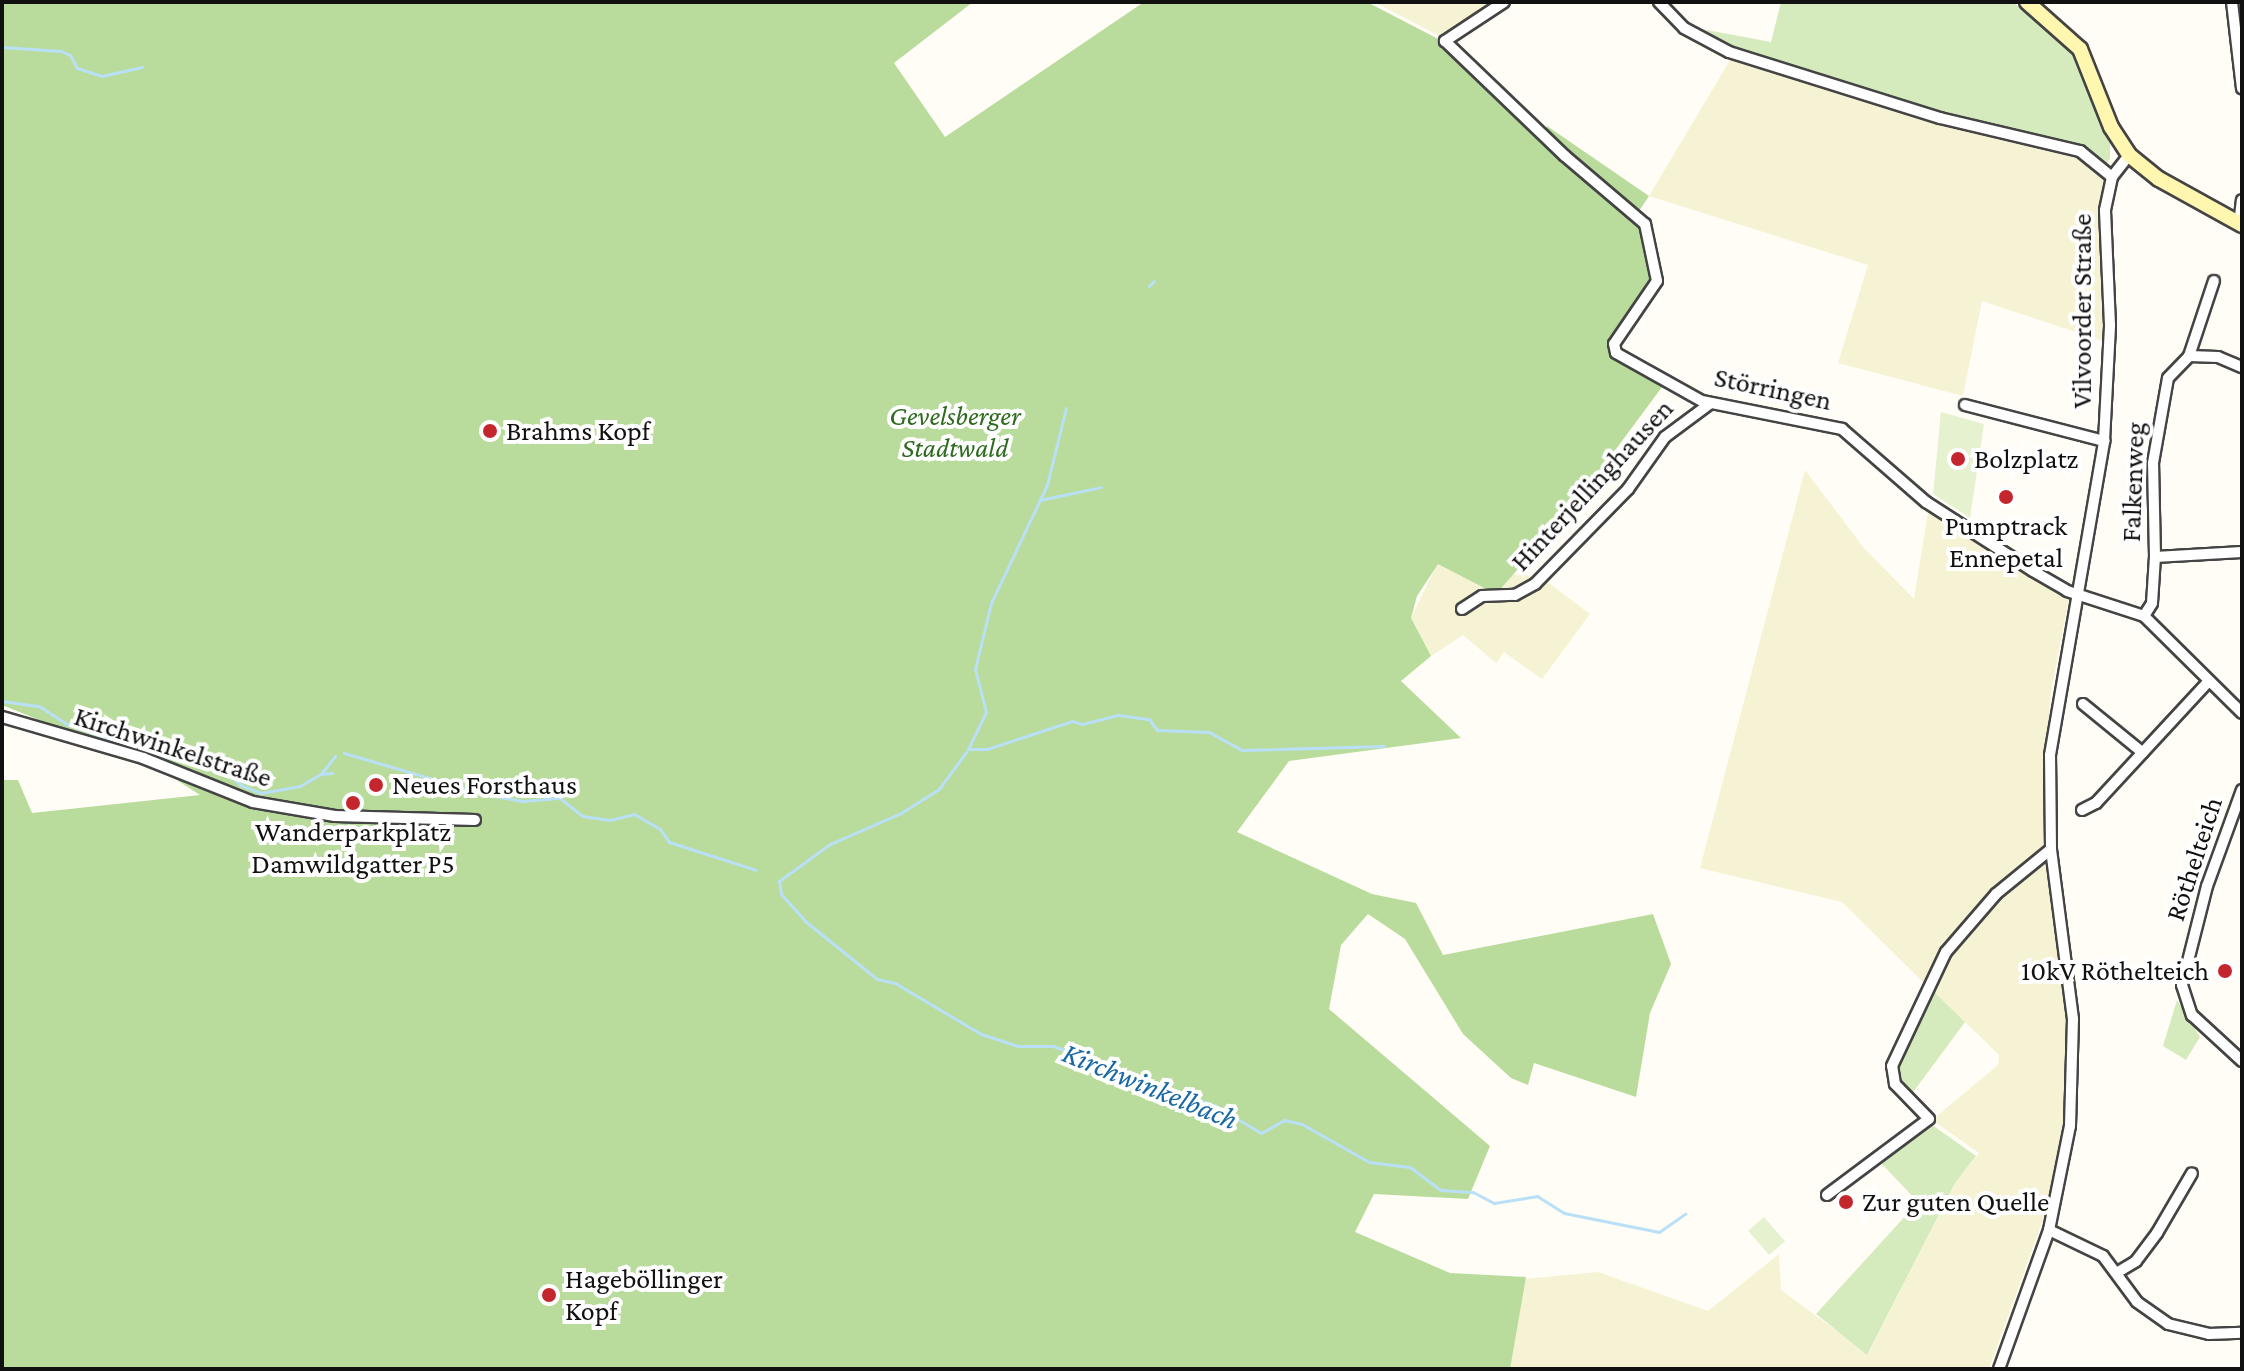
<!DOCTYPE html>
<meta charset="utf-8">
<style>
body{margin:0}
#map{position:relative;width:2244px;height:1371px;overflow:hidden;background:#fffdf5;font-family:"Crimson Pro",serif}
div>[style]{position:absolute}
.farmland>*{inset:0;background:#f6f3d4}
.green>*{inset:0;background:#d5ebbd}
.forest>*{inset:0;background:#b9dc9c}
.pitch>*{inset:0;background:#e6f2cf;transform-origin:0 0}
.stream>*{height:3px;margin:-1.5px;padding:0 1.5px;transform-origin:1.5px;border-radius:1.5px;background:#b9e0f7}
.roads{filter:drop-shadow(2px 0 #444) drop-shadow(-2px 0 #444) drop-shadow(0 2px #444) drop-shadow(0 -2px #444)}
.street>*{height:10px;margin:-5px;padding:0 5px;transform-origin:5px;border-radius:5px;background:#fff}
.secondary>*{height:14px;margin:-7px;padding:0 7px;transform-origin:7px;border-radius:7px;background:#fff6b0}
.dots>*{width:22px;height:22px;translate:-50% -50%;box-sizing:border-box;border:4px solid #fff;border-radius:50%}
span{translate:-50% -50%;white-space:nowrap;text-align:center;line-height:1.15;-webkit-text-stroke:8px #fff;paint-order:stroke}
.street-label{font-size:28px;color:#111}
.park-label{font-size:28px;color:#2f6b1f;font-style:italic}
.poi-label{font-size:28px;color:#111}
.left{translate:0 -50%;text-align:left}
.right{translate:-100% -50%;text-align:right}
.water-label{font-size:30px;color:#1768a6;font-style:italic}
.frame{position:absolute;inset:0;border:4px solid #111;pointer-events:none}
</style>
<div id="map">
<div class="farmland">
<div style="clip-path:polygon(1374px 2px,1502px 2px,1445px 39px)"></div>
<div style="clip-path:polygon(1733px 55px,2079px 152px,2108px 179px,2106px 342px,1982px 301px,1963px 396px,1838px 363px,1868px 265px,1649px 196px)"></div>
<div style="clip-path:polygon(1805px 470px,1864px 548px,1914px 599px,1929px 506px,2069px 597px,2051px 692px,2043px 780px,2045px 848px,1976px 910px,1926px 985px,1842px 902px,1700px 868px)"></div>
<div style="clip-path:polygon(1437px 564px,1542px 578px,1590px 614px,1542px 679px,1504px 652px,1496px 663px,1463px 635px,1431px 656px,1411px 618px)"></div>
<div style="clip-path:polygon(2046px 857px,2068px 1024px,2066px 1113px,2050px 1200px,1989px 1369px,1508px 1369px,1524px 1279px,1598px 1272px,1708px 1311px,1779px 1254px,1781px 1290px,1868px 1354px,1955px 1183px,1979px 1153px,1932px 1120px,1998px 1065px,1999px 1055px,1930px 988px,1948px 955px,1996px 898px)"></div>
</div>
<div class="green">
<div style="clip-path:polygon(1781px 2px,2012px 2px,2043px 22px,2076px 59px,2110px 141px,2110px 158px,2106px 166px,2082px 145px,1940px 114px,1745px 52px,1696px 28px,1771px 42px)"></div>
<div style="clip-path:polygon(1930px 988px,1965px 1022px,1911px 1095px,1896px 1082px,1895px 1064px)"></div>
<div style="clip-path:polygon(2177px 1000px,2200px 1037px,2186px 1060px,2163px 1046px)"></div>
<div style="clip-path:polygon(1928px 1122px,1976px 1156px,1955px 1183px,1867px 1355px,1816px 1314px,1918px 1202px,1878px 1160px)"></div>
</div>
<div class="forest">
<div style="clip-path:polygon(2px 2px,973px 2px,894px 63px,945px 137px,1144px 2px,1367px 2px,1444px 42px,1543px 134px,1547px 126px,1649px 196px,1637px 214px,1645px 224px,1656px 280px,1627px 322px,1615px 353px,1665px 383px,1573px 507px,1496px 594px,1438px 564px,1417px 596px,1411px 618px,1431px 656px,1401px 681px,1461px 738px,1289px 761px,1237px 832px,1372px 894px,1416px 903px,1443px 955px,1653px 914px,1671px 964px,1650px 1013px,1636px 1097px,1534px 1063px,1528px 1085px,1511px 1078px,1463px 1034px,1405px 939px,1368px 914px,1341px 945px,1329px 1009px,1490px 1146px,1468px 1199px,1374px 1194px,1355px 1232px,1450px 1273px,1526px 1277px,1510px 1369px,2px 1369px,2px 780px,18px 780px,32px 813px,200px 795px,158px 768px,2px 705px)"></div>
</div>
<div class="pitch">
<div style="clip-path:polygon(1941px 412px,1984px 424px,1970px 518px,1933px 494px)"></div>
<div style="left:1764px;top:1217px;width:32px;height:21px;rotate:49deg"></div>
</div>
<div class="stream">
<div style="left:2px;top:47px;width:59px;rotate:3.9deg"></div>
<div style="left:61px;top:51px;width:10px;rotate:24deg"></div>
<div style="left:70px;top:55px;width:15px;rotate:62deg"></div>
<div style="left:77px;top:68px;width:26px;rotate:18deg"></div>
<div style="left:102px;top:76px;width:41px;rotate:-12.7deg"></div>
<div style="left:1149px;top:286px;width:7px;rotate:-45deg"></div>
<div style="left:1066px;top:408px;width:79px;rotate:103.9deg"></div>
<div style="left:1047px;top:485px;width:131px;rotate:115.4deg"></div>
<div style="left:991px;top:603px;width:68px;rotate:103.6deg"></div>
<div style="left:975px;top:669px;width:44px;rotate:75.7deg"></div>
<div style="left:986px;top:712px;width:41px;rotate:115.9deg"></div>
<div style="left:968px;top:749px;width:19px"></div>
<div style="left:987px;top:749px;width:89px;rotate:-18.2deg"></div>
<div style="left:1072px;top:721px;width:10px;rotate:17deg"></div>
<div style="left:1082px;top:724px;width:38px;rotate:-14deg"></div>
<div style="left:1119px;top:715px;width:30px;rotate:8deg"></div>
<div style="left:1149px;top:719px;width:14px;rotate:54deg"></div>
<div style="left:1157px;top:730px;width:52px;rotate:2.2deg"></div>
<div style="left:1209px;top:732px;width:38px;rotate:29deg"></div>
<div style="left:1242px;top:750px;width:142px;rotate:-1.6deg"></div>
<div style="left:1040px;top:500px;width:62px;rotate:-12deg"></div>
<div style="left:2px;top:701px;width:37px;rotate:8deg"></div>
<div style="left:39px;top:706px;width:33px;rotate:33deg"></div>
<div style="left:67px;top:724px;width:104px;rotate:19.1deg"></div>
<div style="left:165px;top:758px;width:20px;rotate:-18deg"></div>
<div style="left:184px;top:752px;width:33px;rotate:12deg"></div>
<div style="left:216px;top:759px;width:35px;rotate:47deg"></div>
<div style="left:240px;top:785px;width:22px;rotate:21deg"></div>
<div style="left:261px;top:793px;width:40px;rotate:-10deg"></div>
<div style="left:300px;top:786px;width:24px;rotate:-30deg"></div>
<div style="left:321px;top:774px;width:23px;rotate:-52deg"></div>
<div style="left:966px;top:752px;width:46px;rotate:126.1deg"></div>
<div style="left:939px;top:789px;width:45px;rotate:147.7deg"></div>
<div style="left:901px;top:813px;width:77px;rotate:156.4deg"></div>
<div style="left:830px;top:844px;width:63px;rotate:144deg"></div>
<div style="left:779px;top:881px;width:13px;rotate:81deg"></div>
<div style="left:781px;top:894px;width:36px;rotate:48deg"></div>
<div style="left:805px;top:921px;width:92px;rotate:38.9deg"></div>
<div style="left:877px;top:979px;width:18px;rotate:13deg"></div>
<div style="left:895px;top:983px;width:100px;rotate:30.7deg"></div>
<div style="left:981px;top:1034px;width:38px;rotate:18deg"></div>
<div style="left:1017px;top:1046px;width:36px"></div>
<div style="left:1053px;top:1046px;width:174px;rotate:20.2deg"></div>
<div style="left:1216px;top:1106px;width:52px;rotate:31deg"></div>
<div style="left:1261px;top:1133px;width:26px;rotate:-29deg"></div>
<div style="left:1284px;top:1120px;width:18px;rotate:13deg"></div>
<div style="left:1302px;top:1124px;width:77px;rotate:29.6deg"></div>
<div style="left:1369px;top:1162px;width:41px;rotate:7deg"></div>
<div style="left:1410px;top:1167px;width:39px;rotate:37deg"></div>
<div style="left:1441px;top:1190px;width:32px;rotate:4deg"></div>
<div style="left:1473px;top:1192px;width:24px;rotate:28deg"></div>
<div style="left:1494px;top:1203px;width:44px;rotate:-9.2deg"></div>
<div style="left:1537px;top:1196px;width:32px;rotate:32deg"></div>
<div style="left:1564px;top:1213px;width:97px;rotate:11.3deg"></div>
<div style="left:1659px;top:1232px;width:32px;rotate:-35deg"></div>
<div style="left:344px;top:753px;width:150px;rotate:16.3deg"></div>
<div style="left:488px;top:795px;width:36px;rotate:10deg"></div>
<div style="left:523px;top:801px;width:37px;rotate:-5deg"></div>
<div style="left:560px;top:798px;width:28px;rotate:39deg"></div>
<div style="left:582px;top:816px;width:28px;rotate:8deg"></div>
<div style="left:610px;top:820px;width:25px;rotate:-14deg"></div>
<div style="left:634px;top:814px;width:30px;rotate:30deg"></div>
<div style="left:660px;top:829px;width:16px;rotate:55deg"></div>
<div style="left:669px;top:842px;width:91px;rotate:17.8deg"></div>
<div style="left:321px;top:774px;width:11px;rotate:-5deg"></div>
</div>
<div class="roads">
<div class="street">
<div style="left:1504px;top:2px;width:71px;rotate:146.5deg"></div>
<div style="left:1445px;top:41px;width:166px;rotate:43.8deg"></div>
<div style="left:1565px;top:156px;width:105px;rotate:40.4deg"></div>
<div style="left:1645px;top:224px;width:58px;rotate:78.1deg"></div>
<div style="left:1657px;top:281px;width:76px;rotate:124.3deg"></div>
<div style="left:1614px;top:344px;width:9px;rotate:77deg"></div>
<div style="left:1616px;top:353px;width:98px;rotate:29.2deg"></div>
<div style="left:1702px;top:401px;width:143px;rotate:11.3deg"></div>
<div style="left:1842px;top:429px;width:111px;rotate:41deg"></div>
<div style="left:1926px;top:502px;width:127px;rotate:32.8deg"></div>
<div style="left:2033px;top:571px;width:39px;rotate:30deg"></div>
<div style="left:2067px;top:591px;width:81px;rotate:18deg"></div>
<div style="left:2144px;top:616px;width:138px;rotate:44.7deg"></div>
<div style="left:1659px;top:2px;width:36px;rotate:46deg"></div>
<div style="left:1684px;top:28px;width:51px;rotate:28.1deg"></div>
<div style="left:1729px;top:52px;width:221px;rotate:17.4deg"></div>
<div style="left:1940px;top:118px;width:144px;rotate:13.3deg"></div>
<div style="left:2080px;top:151px;width:41px;rotate:39.1deg"></div>
<div style="left:2232px;top:2px;width:87px;rotate:83.4deg"></div>
<div style="left:2239px;top:224px;width:24px;rotate:-83deg"></div>
<div style="left:2189px;top:356px;width:79px;rotate:-71.6deg"></div>
<div style="left:1965px;top:405px;width:144px;rotate:14.5deg"></div>
<div style="left:2155px;top:557px;width:87px;rotate:-3.3deg"></div>
<div style="left:1462px;top:609px;width:24px;rotate:-33deg"></div>
<div style="left:1482px;top:596px;width:33px;rotate:-2deg"></div>
<div style="left:1515px;top:595px;width:23px;rotate:-29deg"></div>
<div style="left:1535px;top:584px;width:133px;rotate:-45.6deg"></div>
<div style="left:1628px;top:489px;width:64px;rotate:-54.6deg"></div>
<div style="left:1665px;top:437px;width:57px;rotate:-36.5deg"></div>
<div style="left:2144px;top:616px;width:15px;rotate:-58deg"></div>
<div style="left:2152px;top:603px;width:46px;rotate:-86.3deg"></div>
<div style="left:2155px;top:557px;width:94px;rotate:-91.2deg"></div>
<div style="left:2153px;top:463px;width:86px;rotate:-80deg"></div>
<div style="left:2168px;top:378px;width:30px;rotate:-46deg"></div>
<div style="left:2189px;top:356px;width:29px;rotate:2deg"></div>
<div style="left:2218px;top:357px;width:26px;rotate:23deg"></div>
<div style="left:2083px;top:704px;width:77px;rotate:39.2deg"></div>
<div style="left:2px;top:717px;width:147px;rotate:16.2deg"></div>
<div style="left:143px;top:758px;width:118px;rotate:21.8deg"></div>
<div style="left:253px;top:802px;width:83px;rotate:9.7deg"></div>
<div style="left:335px;top:816px;width:140px;rotate:1.6deg"></div>
<div style="left:2242px;top:790px;width:102px;rotate:110deg"></div>
<div style="left:2207px;top:886px;width:102px;rotate:104.2deg"></div>
<div style="left:2182px;top:985px;width:32px;rotate:72deg"></div>
<div style="left:2192px;top:1015px;width:68px;rotate:42.6deg"></div>
<div style="left:2082px;top:810px;width:16px;rotate:-27deg"></div>
<div style="left:2096px;top:803px;width:166px;rotate:-47.2deg"></div>
<div style="left:1827px;top:1195px;width:127px;rotate:-36.7deg"></div>
<div style="left:1929px;top:1119px;width:49px;rotate:-134.2deg"></div>
<div style="left:1895px;top:1084px;width:18px;rotate:-99deg"></div>
<div style="left:1892px;top:1066px;width:126px;rotate:-64.7deg"></div>
<div style="left:1946px;top:952px;width:77px;rotate:-49.2deg"></div>
<div style="left:1996px;top:894px;width:71px;rotate:-39.3deg"></div>
<div style="left:2049px;top:1230px;width:60px;rotate:25.7deg"></div>
<div style="left:2103px;top:1256px;width:57px;rotate:53.5deg"></div>
<div style="left:2137px;top:1302px;width:38px;rotate:35deg"></div>
<div style="left:2168px;top:1324px;width:42px;rotate:13.7deg"></div>
<div style="left:2209px;top:1334px;width:33px;rotate:-2deg"></div>
<div style="left:2118px;top:1272px;width:21px;rotate:-31deg"></div>
<div style="left:2136px;top:1261px;width:35px;rotate:-53deg"></div>
<div style="left:2157px;top:1233px;width:69px;rotate:-59.7deg"></div>
<div style="left:1999px;top:1369px;width:148px;rotate:-70.2deg"></div>
<div style="left:2049px;top:1230px;width:106px;rotate:-78.6deg"></div>
<div style="left:2070px;top:1126px;width:107px;rotate:-88.4deg"></div>
<div style="left:2073px;top:1019px;width:171px;rotate:-97.4deg"></div>
<div style="left:2051px;top:849px;width:94px;rotate:-90.6deg"></div>
<div style="left:2050px;top:755px;width:319px;rotate:-80.2deg"></div>
<div style="left:2104px;top:441px;width:116px;rotate:-87deg"></div>
<div style="left:2110px;top:325px;width:115px;rotate:-92.5deg"></div>
<div style="left:2105px;top:210px;width:34px;rotate:-78deg"></div>
<div style="left:2112px;top:177px;width:28px;rotate:-52deg"></div>
</div>
<div class="secondary">
<div style="left:2027px;top:2px;width:71px;rotate:41.6deg"></div>
<div style="left:2080px;top:49px;width:84px;rotate:68.3deg"></div>
<div style="left:2111px;top:127px;width:33px;rotate:57deg"></div>
<div style="left:2129px;top:155px;width:38px;rotate:39deg"></div>
<div style="left:2159px;top:179px;width:95px;rotate:29deg"></div>
</div>
</div>
<div class="dots">
<div style="left:490px;top:431px;background:#c4262e"></div>
<div style="left:1958px;top:459px;background:#c4262e"></div>
<div style="left:2006px;top:497px;background:#c4262e"></div>
<div style="left:376px;top:785px;background:#c4262e"></div>
<div style="left:353px;top:803px;background:#c4262e"></div>
<div style="left:2225px;top:971px;background:#c4262e"></div>
<div style="left:1846px;top:1202px;background:#c4262e"></div>
<div style="left:549px;top:1295px;background:#c4262e"></div>
</div>
<div class="street-label">
<span style="left:2082px;top:311px;rotate:-90deg">Vilvoorder Straße</span>
<span style="left:1773px;top:389px;rotate:12deg">Störringen</span>
<span style="left:2133px;top:482px;rotate:-88deg">Falkenweg</span>
<span style="left:1592px;top:485px;rotate:-47deg">Hinterjellinghausen</span>
<span style="left:173px;top:747px;rotate:18deg">Kirchwinkelstraße</span>
<span style="left:2194px;top:859px;rotate:-72deg">Röthelteich</span>
</div>
<div class="park-label">
<span style="left:955px;top:432px">Gevelsberger<br>Stadtwald</span>
</div>
<div class="poi-label">
<span class="left" style="left:506px;top:431px">Brahms Kopf</span>
<span class="left" style="left:1974px;top:459px">Bolzplatz</span>
<span style="left:2006px;top:542px">Pumptrack<br>Ennepetal</span>
<span class="left" style="left:392px;top:785px">Neues Forsthaus</span>
<span style="left:353px;top:848px">Wanderparkplatz<br>Damwildgatter P5</span>
<span class="right" style="left:2209px;top:971px">10kV Röthelteich</span>
<span class="left" style="left:1862px;top:1202px">Zur guten Quelle</span>
<span class="left" style="left:565px;top:1295px">Hageböllinger<br>Kopf</span>
</div>
<div class="water-label">
<span style="left:1150px;top:1086px;rotate:22deg">Kirchwinkelbach</span>
</div>
<div class="frame"></div>
</div>
